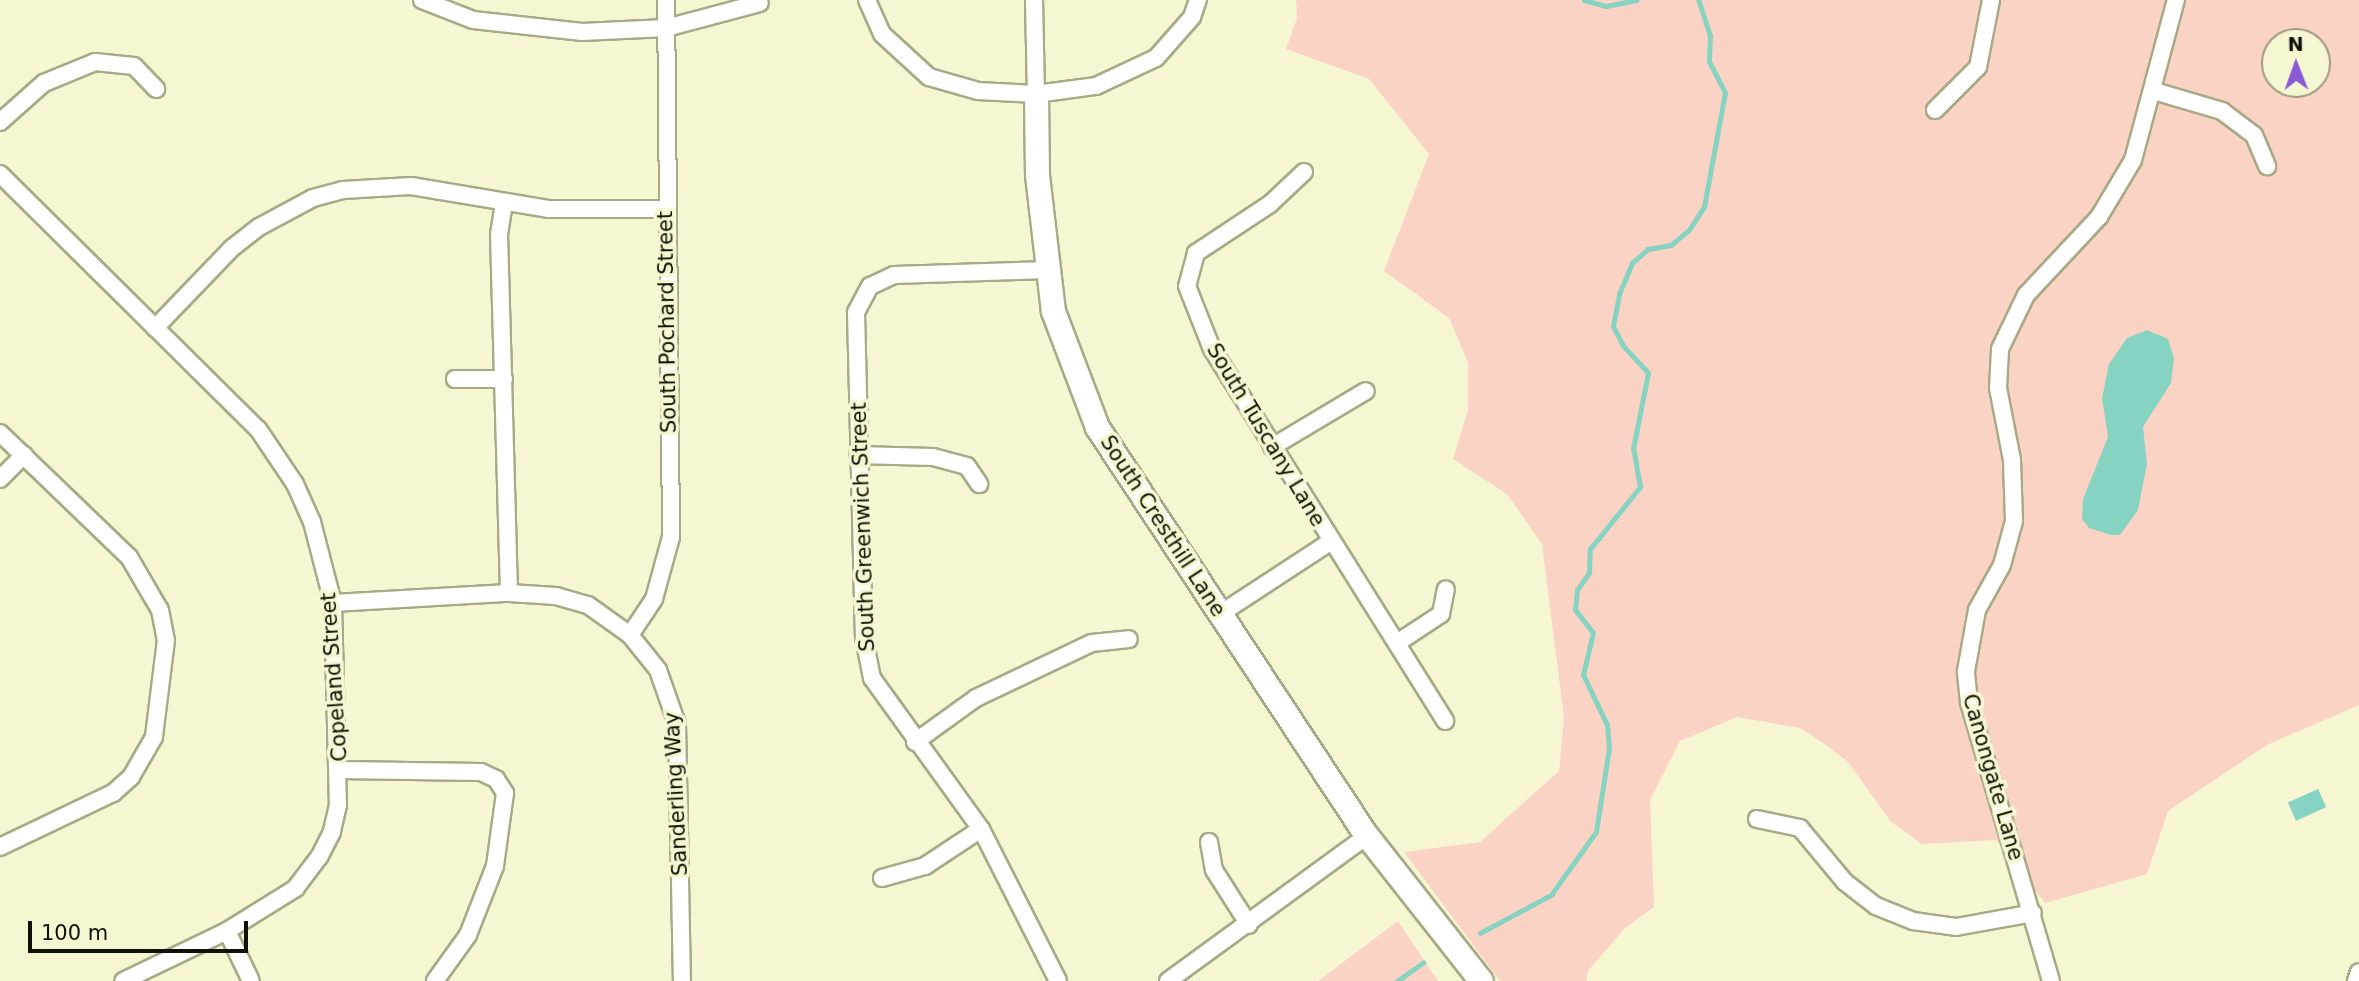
<!DOCTYPE html>
<style>
body{margin:0}
#map{position:relative;width:2359px;height:981px;overflow:hidden;background:#f6f7d2;font-family:"DejaVu Sans",sans-serif}
div>[style]{position:absolute}
.green>*{inset:0;background:#fad3c5}
.water>*{inset:0;background:#87d3c1;transform-origin:0 0}
.stream>*{height:4.5px;margin:-2.25px;padding:0 2.25px;transform-origin:2.25px;border-radius:2.25px;background:#87d3c1}
.roads{filter:drop-shadow(2px 0 #a8a985) drop-shadow(-2px 0 #a8a985) drop-shadow(0 2px #a8a985) drop-shadow(0 -2px #a8a985)}
.street>*{height:16px;margin:-8px;padding:0 8px;transform-origin:8px;border-radius:8px;background:#fff}
.secondary>*{height:23px;margin:-11.5px;padding:0 11.5px;transform-origin:11.5px;border-radius:11.5px;background:#fff}
span{translate:-50% -50%;white-space:nowrap;text-align:center;line-height:1.15;-webkit-text-stroke:7px #f6f7d2;paint-order:stroke}
.street-label{font-size:21px;color:#111105}
.north{position:absolute;left:2261px;top:28px;width:70px;height:70px;box-sizing:border-box;background:#f6f7d2;border:2px solid #9a9b80;border-radius:50%;rotate:359deg;font-size:19px;font-weight:700;line-height:28px;text-align:center;color:#111105}
.north::after{content:'';display:block;margin:auto;width:24px;height:32px;background:#895bd5;clip-path:polygon(50% 0,100% 100%,50% 72%,0 100%)}
.scale{position:absolute;left:28px;top:921px;width:220px;height:32px;box-sizing:border-box;border:4px solid #111105;border-top:0;padding-left:9px;font-size:21px;line-height:24px;white-space:nowrap;color:#111105;-webkit-text-stroke:5px #f6f7d2;paint-order:stroke}
</style>
<div id="map">
<div class="green">
<div style="clip-path:polygon(evenodd,1296px 0,2359px 0,2359px 705px,2267px 745px,2168px 811px,2147px 874px,2045px 903px,1996px 840px,1922px 844px,1891px 822px,1848px 762px,1825px 744px,1800px 728px,1737px 717px,1680px 741px,1650px 800px,1654px 907px,1625px 928px,1588px 971px,1586px 981px,1500px 981px,1404px 852px,1480px 842px,1559px 771px,1564px 718px,1542px 544px,1507px 494px,1453px 459px,1468px 410px,1468px 362px,1449px 318px,1384px 271px,1429px 154px,1369px 79px,1286px 49px,1297px 18px,1296px 0,2275px 42px,2317px 42px,2317px 84px,2275px 84px,2275px 42px)"></div>
<div style="clip-path:polygon(1398px 921px,1438px 981px,1318px 981px)"></div>
</div>
<div class="water">
<div style="clip-path:polygon(2147px 330px,2168px 339px,2174px 358px,2171px 383px,2143px 427px,2147px 464px,2138px 510px,2120px 535px,2111px 535px,2089px 528px,2082px 519px,2083px 499px,2108px 437px,2102px 398px,2109px 364px,2127px 338px)"></div>
<div style="left:2318px;top:789px;width:20px;height:33px;rotate:66deg"></div>
</div>
<div class="stream">
<div style="left:1584px;top:0;width:23px;rotate:15deg"></div>
<div style="left:1606px;top:6px;width:31px;rotate:-11deg"></div>
<div style="left:1480px;top:933px;width:81px;rotate:-28.2deg"></div>
<div style="left:1551px;top:895px;width:77px;rotate:-54.5deg"></div>
<div style="left:1596px;top:832px;width:85px;rotate:-81.2deg"></div>
<div style="left:1609px;top:748px;width:23px;rotate:-95deg"></div>
<div style="left:1607px;top:725px;width:55px;rotate:-115.6deg"></div>
<div style="left:1583px;top:675px;width:43px;rotate:-76.6deg"></div>
<div style="left:1593px;top:633px;width:29px;rotate:-128deg"></div>
<div style="left:1575px;top:610px;width:20px;rotate:-84deg"></div>
<div style="left:1577px;top:590px;width:21px;rotate:-55deg"></div>
<div style="left:1589px;top:573px;width:24px;rotate:-88deg"></div>
<div style="left:1590px;top:549px;width:80px;rotate:-51.1deg"></div>
<div style="left:1640px;top:487px;width:39px;rotate:-100deg"></div>
<div style="left:1633px;top:449px;width:77px;rotate:-78.8deg"></div>
<div style="left:1648px;top:373px;width:37px;rotate:-133deg"></div>
<div style="left:1623px;top:346px;width:22px;rotate:-117deg"></div>
<div style="left:1613px;top:326px;width:33px;rotate:-79deg"></div>
<div style="left:1619px;top:294px;width:34px;rotate:-67deg"></div>
<div style="left:1632px;top:263px;width:21px;rotate:-41deg"></div>
<div style="left:1648px;top:249px;width:23px;rotate:-10deg"></div>
<div style="left:1671px;top:245px;width:23px;rotate:-40deg"></div>
<div style="left:1689px;top:230px;width:27px;rotate:-57deg"></div>
<div style="left:1704px;top:207px;width:116px;rotate:-79.6deg"></div>
<div style="left:1725px;top:93px;width:35px;rotate:-117deg"></div>
<div style="left:1709px;top:62px;width:26px;rotate:-88deg"></div>
<div style="left:1710px;top:36px;width:38px;rotate:-108deg"></div>
<div style="left:1397px;top:981px;width:32px;rotate:-35deg"></div>
</div>
<div class="roads">
<div class="street">
<div style="left:422px;top:0;width:55px;rotate:21.4deg"></div>
<div style="left:473px;top:20px;width:110px;rotate:6.3deg"></div>
<div style="left:582px;top:32px;width:84px;rotate:-2.7deg"></div>
<div style="left:666px;top:28px;width:97px;rotate:-14.9deg"></div>
<div style="left:867px;top:0;width:37px;rotate:66deg"></div>
<div style="left:882px;top:34px;width:64px;rotate:42.5deg"></div>
<div style="left:929px;top:77px;width:51px;rotate:15.9deg"></div>
<div style="left:978px;top:91px;width:58px;rotate:3deg"></div>
<div style="left:1036px;top:94px;width:61px;rotate:-7.6deg"></div>
<div style="left:1096px;top:86px;width:66px;rotate:-25deg"></div>
<div style="left:1156px;top:58px;width:55px;rotate:-48.7deg"></div>
<div style="left:1192px;top:17px;width:18px;rotate:-71deg"></div>
<div style="left:1034px;top:0;width:94px;rotate:88.8deg"></div>
<div style="left:2154px;top:91px;width:71px;rotate:16.4deg"></div>
<div style="left:2222px;top:111px;width:40px;rotate:37deg"></div>
<div style="left:2254px;top:135px;width:34px;rotate:67deg"></div>
<div style="left:1935px;top:110px;width:61px;rotate:-45deg"></div>
<div style="left:1978px;top:67px;width:68px;rotate:-79deg"></div>
<div style="left:0;top:122px;width:59px;rotate:-41.6deg"></div>
<div style="left:44px;top:83px;width:55px;rotate:-22.4deg"></div>
<div style="left:95px;top:62px;width:39px;rotate:6deg"></div>
<div style="left:134px;top:66px;width:32px;rotate:46deg"></div>
<div style="left:1304px;top:172px;width:47px;rotate:136.7deg"></div>
<div style="left:1270px;top:204px;width:89px;rotate:146.5deg"></div>
<div style="left:1196px;top:253px;width:34px;rotate:105deg"></div>
<div style="left:1187px;top:286px;width:68px;rotate:68.4deg"></div>
<div style="left:1212px;top:349px;width:439px;rotate:57.9deg"></div>
<div style="left:0;top:174px;width:363px;rotate:44.7deg"></div>
<div style="left:258px;top:429px;width:66px;rotate:56.1deg"></div>
<div style="left:295px;top:484px;width:42px;rotate:65.9deg"></div>
<div style="left:312px;top:522px;width:84px;rotate:75.5deg"></div>
<div style="left:333px;top:603px;width:202px;rotate:88.6deg"></div>
<div style="left:338px;top:805px;width:28px;rotate:103deg"></div>
<div style="left:332px;top:832px;width:28px;rotate:117deg"></div>
<div style="left:319px;top:857px;width:39px;rotate:127deg"></div>
<div style="left:296px;top:888px;width:81px;rotate:148.1deg"></div>
<div style="left:227px;top:931px;width:115px;rotate:154.3deg"></div>
<div style="left:504px;top:203px;width:31px;rotate:99deg"></div>
<div style="left:499px;top:234px;width:359px;rotate:88.4deg"></div>
<div style="left:1047px;top:270px;width:153px;rotate:178.1deg"></div>
<div style="left:894px;top:275px;width:26px;rotate:155deg"></div>
<div style="left:870px;top:286px;width:30px;rotate:118deg"></div>
<div style="left:856px;top:312px;width:326px;rotate:88.6deg"></div>
<div style="left:864px;top:638px;width:41px;rotate:78.7deg"></div>
<div style="left:872px;top:678px;width:186px;rotate:54.2deg"></div>
<div style="left:981px;top:829px;width:170px;rotate:63.1deg"></div>
<div style="left:155px;top:328px;width:111px;rotate:-46.1deg"></div>
<div style="left:232px;top:248px;width:34px;rotate:-38deg"></div>
<div style="left:259px;top:227px;width:61px;rotate:-28.2deg"></div>
<div style="left:313px;top:198px;width:31px;rotate:-15deg"></div>
<div style="left:343px;top:190px;width:68px;rotate:-3.4deg"></div>
<div style="left:411px;top:186px;width:139px;rotate:9.5deg"></div>
<div style="left:548px;top:209px;width:117px"></div>
<div style="left:455px;top:379px;width:49px"></div>
<div style="left:0;top:433px;width:179px;rotate:43.9deg"></div>
<div style="left:129px;top:557px;width:61px;rotate:59.7deg"></div>
<div style="left:160px;top:610px;width:31px;rotate:79deg"></div>
<div style="left:166px;top:640px;width:98px;rotate:97.1deg"></div>
<div style="left:154px;top:737px;width:46px;rotate:119.9deg"></div>
<div style="left:131px;top:777px;width:24px;rotate:138deg"></div>
<div style="left:113px;top:793px;width:125px;rotate:154.5deg"></div>
<div style="left:1272px;top:447px;width:109px;rotate:-30.8deg"></div>
<div style="left:858px;top:455px;width:75px;rotate:1.5deg"></div>
<div style="left:933px;top:457px;width:35px;rotate:15deg"></div>
<div style="left:967px;top:466px;width:22px;rotate:56deg"></div>
<div style="left:0;top:479px;width:34px;rotate:-45deg"></div>
<div style="left:333px;top:603px;width:176px;rotate:-3.3deg"></div>
<div style="left:509px;top:593px;width:47px;rotate:3.7deg"></div>
<div style="left:556px;top:596px;width:33px;rotate:16deg"></div>
<div style="left:588px;top:605px;width:52px;rotate:35.5deg"></div>
<div style="left:630px;top:635px;width:45px;rotate:51.3deg"></div>
<div style="left:658px;top:670px;width:57px;rotate:70.6deg"></div>
<div style="left:677px;top:724px;width:257px;rotate:88.9deg"></div>
<div style="left:1220px;top:614px;width:131px;rotate:-33.2deg"></div>
<div style="left:630px;top:635px;width:43px;rotate:-56.3deg"></div>
<div style="left:654px;top:599px;width:64px;rotate:-74.7deg"></div>
<div style="left:671px;top:537px;width:537px;rotate:-90.53deg"></div>
<div style="left:1397px;top:643px;width:53px;rotate:-33.4deg"></div>
<div style="left:1441px;top:614px;width:25px;rotate:-79deg"></div>
<div style="left:915px;top:742px;width:75px;rotate:-35.8deg"></div>
<div style="left:976px;top:698px;width:128px;rotate:-25.4deg"></div>
<div style="left:1092px;top:643px;width:37px;rotate:-6deg"></div>
<div style="left:340px;top:770px;width:141px;rotate:0.8deg"></div>
<div style="left:481px;top:772px;width:17px;rotate:25deg"></div>
<div style="left:496px;top:779px;width:17px;rotate:57deg"></div>
<div style="left:505px;top:793px;width:74px;rotate:97.8deg"></div>
<div style="left:495px;top:866px;width:74px;rotate:111.4deg"></div>
<div style="left:468px;top:935px;width:57px;rotate:125.7deg"></div>
<div style="left:1757px;top:819px;width:44px;rotate:11.8deg"></div>
<div style="left:1800px;top:828px;width:70px;rotate:50.2deg"></div>
<div style="left:1845px;top:882px;width:39px;rotate:38deg"></div>
<div style="left:1876px;top:906px;width:40px;rotate:22deg"></div>
<div style="left:1913px;top:921px;width:43px;rotate:7.9deg"></div>
<div style="left:1956px;top:927px;width:78px;rotate:-10.3deg"></div>
<div style="left:1209px;top:842px;width:28px;rotate:80deg"></div>
<div style="left:1214px;top:870px;width:65px;rotate:57.5deg"></div>
<div style="left:882px;top:878px;width:45px;rotate:-15.6deg"></div>
<div style="left:925px;top:866px;width:67px;rotate:-33.5deg"></div>
<div style="left:227px;top:931px;width:55px;rotate:64.4deg"></div>
<div style="left:1168px;top:981px;width:246px;rotate:-36.1deg"></div>
<div style="left:2051px;top:981px;width:291px;rotate:-106.4deg"></div>
<div style="left:1969px;top:702px;width:31px;rotate:-96deg"></div>
<div style="left:1966px;top:671px;width:62px;rotate:-79.8deg"></div>
<div style="left:1977px;top:610px;width:51px;rotate:-60.9deg"></div>
<div style="left:2002px;top:565px;width:46px;rotate:-74.7deg"></div>
<div style="left:2014px;top:521px;width:61px;rotate:-91.9deg"></div>
<div style="left:2012px;top:460px;width:73px;rotate:-101deg"></div>
<div style="left:1998px;top:388px;width:39px;rotate:-87deg"></div>
<div style="left:2000px;top:349px;width:60px;rotate:-64.3deg"></div>
<div style="left:2026px;top:295px;width:107px;rotate:-46.9deg"></div>
<div style="left:2099px;top:217px;width:66px;rotate:-59.2deg"></div>
<div style="left:2133px;top:160px;width:166px;rotate:-75deg"></div>
<div style="left:2356px;top:981px;width:9px;rotate:-72deg"></div>
</div>
<div class="secondary">
<div style="left:1036px;top:94px;width:81px;rotate:89.3deg"></div>
<div style="left:1037px;top:175px;width:137px;rotate:83.3deg"></div>
<div style="left:1053px;top:311px;width:124px;rotate:69.2deg"></div>
<div style="left:1097px;top:427px;width:490px;rotate:56.6deg"></div>
<div style="left:1367px;top:836px;width:184px;rotate:51.8deg"></div>
</div>
</div>
<div class="street-label">
<span style="left:667px;top:322px;rotate:-91deg">South Pochard Street</span>
<span style="left:1266px;top:435px;rotate:59deg">South Tuscany Lane</span>
<span style="left:1163px;top:526px;rotate:57deg">South Cresthill Lane</span>
<span style="left:863px;top:527px;rotate:-92deg">South Greenwich Street</span>
<span style="left:334px;top:677px;rotate:-94deg">Copeland Street</span>
<span style="left:1993px;top:777px;rotate:74deg">Canongate Lane</span>
<span style="left:676px;top:794px;rotate:-93deg">Sanderling Way</span>
</div>
<div class="north">N</div>
<div class="scale">100 m</div>
</div>
